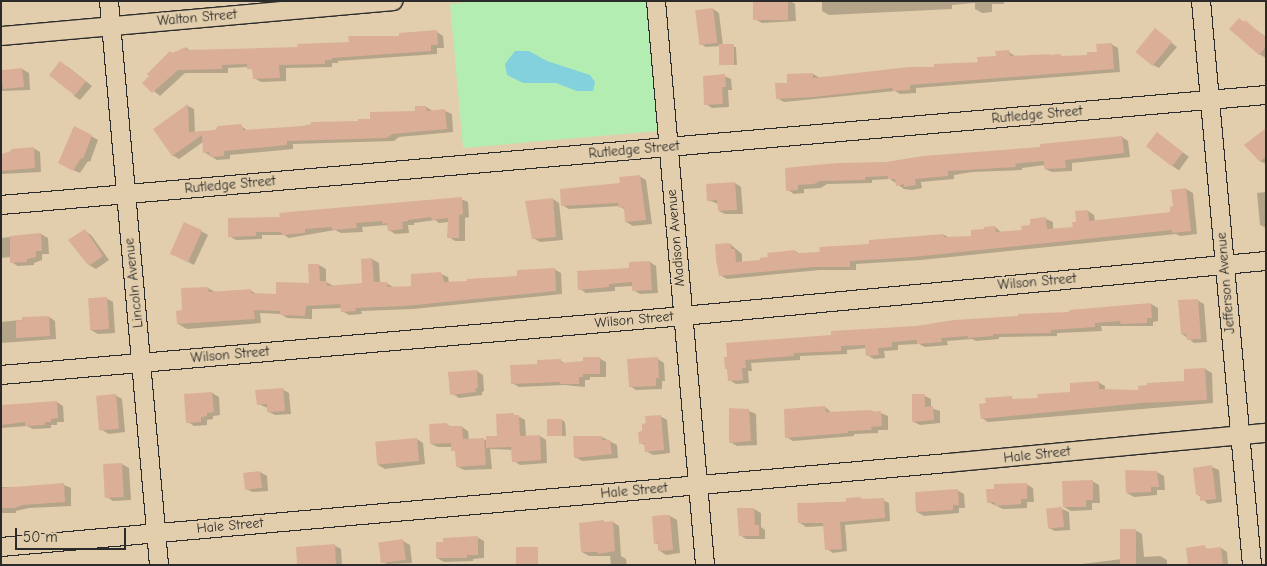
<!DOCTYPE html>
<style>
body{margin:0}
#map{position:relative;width:1267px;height:566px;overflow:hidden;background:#e2ceac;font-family:"Comic Neue",sans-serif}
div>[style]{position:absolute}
.green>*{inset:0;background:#b4edb1}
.water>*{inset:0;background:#82d1dd}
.shadow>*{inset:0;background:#0003;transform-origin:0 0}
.building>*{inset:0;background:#dbaf97;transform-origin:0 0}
.roads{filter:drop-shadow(1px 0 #2b2b2b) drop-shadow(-1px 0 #2b2b2b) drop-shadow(0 1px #2b2b2b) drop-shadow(0 -1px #2b2b2b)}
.street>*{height:18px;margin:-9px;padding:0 9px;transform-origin:9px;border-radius:9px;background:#e2ceac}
span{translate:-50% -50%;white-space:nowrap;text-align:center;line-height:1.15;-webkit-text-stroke:4px #e2ceac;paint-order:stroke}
.street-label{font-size:14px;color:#2b2b2b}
.frame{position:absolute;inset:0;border:2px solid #2b2b2b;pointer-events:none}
.scale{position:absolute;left:15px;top:528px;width:111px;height:22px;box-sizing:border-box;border:2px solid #2b2b2b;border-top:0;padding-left:6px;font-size:15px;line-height:18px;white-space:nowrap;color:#2b2b2b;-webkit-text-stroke:4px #e2ceac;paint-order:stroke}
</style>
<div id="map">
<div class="green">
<div style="clip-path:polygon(477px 1px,646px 1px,658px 131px,463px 148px,450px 4px)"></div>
</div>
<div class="water">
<div style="clip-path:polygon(515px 51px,529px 51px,547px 61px,590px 75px,595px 82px,593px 91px,577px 91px,556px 83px,523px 83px,507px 75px,505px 64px)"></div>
</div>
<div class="shadow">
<div style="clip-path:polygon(754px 1px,790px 1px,795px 4px,796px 21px,762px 23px,755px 19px)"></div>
<div style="clip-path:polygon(822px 1px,1004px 1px,1004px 4px,992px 4px,992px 12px,982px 13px,975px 9px,975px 3px,952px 5px,952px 9px,829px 15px,822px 11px)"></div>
<div style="clip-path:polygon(713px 9px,719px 13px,723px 46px,736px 47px,737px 65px,721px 64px,721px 46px,706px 47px,699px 43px)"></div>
<div style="clip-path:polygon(1245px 22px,1266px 37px,1266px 58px,1259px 54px)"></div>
<div style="clip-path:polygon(1155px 30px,1177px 47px,1159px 68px,1153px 65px)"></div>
<div style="clip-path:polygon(437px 32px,443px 36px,444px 48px,437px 48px,437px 54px,338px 61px,338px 63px,332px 63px,332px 67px,286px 68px,286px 81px,261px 82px,254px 78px,254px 71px,248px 67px,228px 68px,228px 73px,185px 73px,160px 96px,144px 83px,172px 54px,186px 48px,191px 51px,299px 49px)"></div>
<div style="clip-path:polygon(1111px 44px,1118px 48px,1120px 72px,916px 88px,916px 93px,900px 94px,895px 91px,784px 102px,777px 98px,788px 84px,813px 74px,820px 78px,979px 63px,1009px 52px,1016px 57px,1088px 56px,1098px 53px)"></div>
<div style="clip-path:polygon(67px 66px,92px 86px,80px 100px,74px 96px)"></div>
<div style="clip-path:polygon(22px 69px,29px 73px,30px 90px,1px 91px,1px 71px)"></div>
<div style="clip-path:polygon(724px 76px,731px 79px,732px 90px,728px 90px,729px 107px,712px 108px,706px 104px)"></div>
<div style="clip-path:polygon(188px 106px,194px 109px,195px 133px,215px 131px,241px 126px,248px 131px,359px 123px,416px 112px,426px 107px,433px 111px,445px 111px,452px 114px,453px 132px,399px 137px,394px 141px,293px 144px,293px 149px,230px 155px,230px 159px,217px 160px,204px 152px,203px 142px,179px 159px,172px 155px)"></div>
<div style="clip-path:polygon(1266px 129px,1266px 164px,1260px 161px)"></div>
<div style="clip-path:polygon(91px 136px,98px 140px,90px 162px,88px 161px,80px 173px,66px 167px)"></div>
<div style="clip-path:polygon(1122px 137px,1128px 141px,1130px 157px,1072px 163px,1072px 171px,1052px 172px,1045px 169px,1045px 165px,1022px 168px,1022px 170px,972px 172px,954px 175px,954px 179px,921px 182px,922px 188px,912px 190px,904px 189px,890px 179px,872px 180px,872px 183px,827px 184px,821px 188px,804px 189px,804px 193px,794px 194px,788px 190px,786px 169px,886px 164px,1041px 149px)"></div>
<div style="left:1163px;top:138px;width:32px;height:17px;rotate:36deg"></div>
<div style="clip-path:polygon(33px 148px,40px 152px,41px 172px,1px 174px,1px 156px)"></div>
<div style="clip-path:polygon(639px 176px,646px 180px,652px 224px,633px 226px,626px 222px,625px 210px,620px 206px,569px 209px,562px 205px)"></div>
<div style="clip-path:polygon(735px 183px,741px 187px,743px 214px,725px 214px,719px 211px,718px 204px,708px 200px)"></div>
<div style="clip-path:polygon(1186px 189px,1193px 193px,1197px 234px,1180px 236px,1176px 234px,921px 260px,856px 264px,856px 270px,820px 270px,727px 279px,720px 275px,730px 244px,742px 254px,742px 263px,762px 261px,795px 251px,800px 254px,821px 253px,944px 235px,950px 238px,973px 237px,995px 227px,1002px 233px,1023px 232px,1046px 219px,1053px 222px,1053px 229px,1074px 228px,1088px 211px,1094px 215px,1095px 221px,1172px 213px)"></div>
<div style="clip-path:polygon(1266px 192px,1266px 228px,1260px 225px,1257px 193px)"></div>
<div style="clip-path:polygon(461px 199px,468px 202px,469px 217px,465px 218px,465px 241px,455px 241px,449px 237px,449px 222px,439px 223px,435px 220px,414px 223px,414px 225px,408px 225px,409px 233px,395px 234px,389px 230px,387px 225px,362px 227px,363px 232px,341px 233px,335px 230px,289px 238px,284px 235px,262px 235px,262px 239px,236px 240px,229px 236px,281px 218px)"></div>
<div style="clip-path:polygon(553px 199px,559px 203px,563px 240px,540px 242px,533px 238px,526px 202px)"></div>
<div style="clip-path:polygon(85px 231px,91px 235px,109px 260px,96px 269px,89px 265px)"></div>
<div style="clip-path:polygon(201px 231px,208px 235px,194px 265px,178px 257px)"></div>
<div style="clip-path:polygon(41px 234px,48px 238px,49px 254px,42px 254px,42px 260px,34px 263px,34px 265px,18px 266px,11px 262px,11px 257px,1px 258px,1px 238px)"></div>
<div style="clip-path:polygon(372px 259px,379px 263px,380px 284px,386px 283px,393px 287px,413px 288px,441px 274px,448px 277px,449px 283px,518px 277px,554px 269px,561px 273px,562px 294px,413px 309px,361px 311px,362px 314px,349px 315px,342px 311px,342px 308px,312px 309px,312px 319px,287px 318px,281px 314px,260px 313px,261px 323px,187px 329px,178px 324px,183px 312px,182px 290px,208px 288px,215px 292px,250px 290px,257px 294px,277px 295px,310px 284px,319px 265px,326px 269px,326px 282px,334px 286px,363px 285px,362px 260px)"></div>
<div style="clip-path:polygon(650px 262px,656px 266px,658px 293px,640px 294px,633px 290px,633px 286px,615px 287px,615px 291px,586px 293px,580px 289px)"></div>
<div style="clip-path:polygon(106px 298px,113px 302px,115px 333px,98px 334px,91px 330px)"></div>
<div style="clip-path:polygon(1197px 300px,1204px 304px,1207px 342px,1194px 343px,1182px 334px)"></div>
<div style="clip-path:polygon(1151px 304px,1158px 308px,1158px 321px,1153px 322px,1153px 326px,1101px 326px,1102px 331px,1057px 333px,1057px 336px,999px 337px,999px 339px,976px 341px,972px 339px,947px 341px,948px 345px,925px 347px,919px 344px,898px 345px,898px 350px,884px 351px,885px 358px,874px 359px,867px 355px,867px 348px,847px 350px,847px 354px,800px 356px,800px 360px,751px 363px,752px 371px,748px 371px,749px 383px,736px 384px,729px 380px,725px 358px,817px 338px)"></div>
<div style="clip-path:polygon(49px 317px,55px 321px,56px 339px,1px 343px,1px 322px)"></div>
<div style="clip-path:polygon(599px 358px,606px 362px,606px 377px,590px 377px,590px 380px,585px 380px,585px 387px,564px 385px,519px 387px,512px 383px,538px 365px,561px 361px,566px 364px,584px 362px)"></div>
<div style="clip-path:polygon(658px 359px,664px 363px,665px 381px,662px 381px,662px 389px,636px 390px,630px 386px)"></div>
<div style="clip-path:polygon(1205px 369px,1212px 373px,1213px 403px,988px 422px,982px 418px,1011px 398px,1016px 400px,1039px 399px,1072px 393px,1098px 382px,1105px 386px,1105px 390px,1139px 391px,1185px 382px,1186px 370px)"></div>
<div style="clip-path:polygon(477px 371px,483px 375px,484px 391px,482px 392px,482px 395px,459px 398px,453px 394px)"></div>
<div style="clip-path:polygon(282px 389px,289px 393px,291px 414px,275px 415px,269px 412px,268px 408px,258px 404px)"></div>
<div style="clip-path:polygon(212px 393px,219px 397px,220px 415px,213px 416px,213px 419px,207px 420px,207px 425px,194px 426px,188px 422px)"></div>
<div style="clip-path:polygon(115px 395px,122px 399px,125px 432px,109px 434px,102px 430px)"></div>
<div style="clip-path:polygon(925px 396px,931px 399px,931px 408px,940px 411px,940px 423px,920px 425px,914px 422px)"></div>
<div style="clip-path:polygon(57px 402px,63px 406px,64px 422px,57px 422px,57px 425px,51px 425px,51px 428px,33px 429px,27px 426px,1px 428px,1px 407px)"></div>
<div style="clip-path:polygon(825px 407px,832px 413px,871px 411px,881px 413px,888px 416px,888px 430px,878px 430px,878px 433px,854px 434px,854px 436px,793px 441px,786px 437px)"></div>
<div style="clip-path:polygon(749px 411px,756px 414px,757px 445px,737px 446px,730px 442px)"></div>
<div style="clip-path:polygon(518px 416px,525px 420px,526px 437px,540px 436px,546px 440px,547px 463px,520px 465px,514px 461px,513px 450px,490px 449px,492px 469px,464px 470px,458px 467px,457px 452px,452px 450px,452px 447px,438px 447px,431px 444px,446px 424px,452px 427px,462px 427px,468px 431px,469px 440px,483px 439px,487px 441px,498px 437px)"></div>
<div style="clip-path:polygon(660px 416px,667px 420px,670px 453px,653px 455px,646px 451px,646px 446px,641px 443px,644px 432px)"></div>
<div style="clip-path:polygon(562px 420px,565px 422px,566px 436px,549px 435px)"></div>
<div style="clip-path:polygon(602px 437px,617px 445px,618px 458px,582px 461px,575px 457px)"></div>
<div style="clip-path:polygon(417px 439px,423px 443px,425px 464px,385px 469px,378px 465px)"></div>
<div style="clip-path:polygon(122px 464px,129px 468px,131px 500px,113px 501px,107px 497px)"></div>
<div style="clip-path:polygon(1212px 467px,1219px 470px,1222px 502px,1208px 504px,1197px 494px)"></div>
<div style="clip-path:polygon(260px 472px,267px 476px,268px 491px,252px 492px,245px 488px,245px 473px)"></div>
<div style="clip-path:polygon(1157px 472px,1164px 476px,1165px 490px,1157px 490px,1157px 495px,1134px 497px,1127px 493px)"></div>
<div style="clip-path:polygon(1092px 481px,1099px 485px,1100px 503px,1092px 503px,1092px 510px,1071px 511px,1064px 507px)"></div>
<div style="clip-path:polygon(1026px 484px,1033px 488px,1034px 502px,1027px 502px,1027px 508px,1003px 509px,988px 502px)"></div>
<div style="clip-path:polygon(64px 485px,71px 488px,71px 506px,29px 508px,16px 511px,16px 513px,1px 513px,1px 487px,39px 488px)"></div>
<div style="clip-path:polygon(957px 490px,964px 494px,965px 508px,959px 508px,959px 513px,924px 516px,917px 512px)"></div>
<div style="clip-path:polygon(883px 500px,889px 503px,890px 521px,845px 525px,847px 551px,833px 553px,827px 549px,825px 526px,806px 527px,800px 523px,798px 504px)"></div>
<div style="clip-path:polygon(754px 509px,761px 513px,761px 527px,765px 530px,765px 539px,746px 539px,740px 535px)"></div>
<div style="clip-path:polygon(1062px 509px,1069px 512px,1070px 530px,1055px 531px,1049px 528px)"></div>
<div style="clip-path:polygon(670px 516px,677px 520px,680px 553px,666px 555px,660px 551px,659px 545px,655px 543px)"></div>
<div style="clip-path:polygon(613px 522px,619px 526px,621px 556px,626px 559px,627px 565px,611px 565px,610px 556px,589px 556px,582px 552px)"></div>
<div style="clip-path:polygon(1135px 530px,1142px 534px,1144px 557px,1160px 556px,1167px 560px,1167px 565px,1074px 565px,1122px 559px)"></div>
<div style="clip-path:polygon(477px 537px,484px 541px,484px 558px,473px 559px,473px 561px,444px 562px,437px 558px)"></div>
<div style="clip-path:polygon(403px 541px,410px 545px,412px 563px,387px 564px,380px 561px)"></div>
<div style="clip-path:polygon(334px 545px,341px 549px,342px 565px,299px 565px)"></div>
<div style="clip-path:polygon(1204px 547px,1209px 550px,1221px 548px,1227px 552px,1228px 565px,1189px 565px)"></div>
</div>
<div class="building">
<div style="left:753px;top:1px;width:35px;height:19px"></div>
<div style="left:713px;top:8px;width:35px;height:18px;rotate:83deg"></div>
<div style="clip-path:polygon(1239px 18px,1244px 22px,1245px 20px,1266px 38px,1266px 47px,1259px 55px,1229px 29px)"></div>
<div style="left:1155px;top:28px;width:22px;height:31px;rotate:39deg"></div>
<div style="clip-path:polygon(437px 30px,438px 45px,431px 45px,431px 51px,332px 58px,332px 60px,325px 60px,325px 64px,279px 65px,280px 78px,253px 79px,252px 69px,247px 69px,247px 64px,222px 65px,222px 69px,178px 70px,152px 93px,142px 83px,149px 76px,147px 74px,170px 51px,172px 53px,186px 47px,186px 50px,298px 47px,297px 44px,349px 42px,348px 36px,399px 36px,399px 33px)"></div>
<div style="clip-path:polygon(1112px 43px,1114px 69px,910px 85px,910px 90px,893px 91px,892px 88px,814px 97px,776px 99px,775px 83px,787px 83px,787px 74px,813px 73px,813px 78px,908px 67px,934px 67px,934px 64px,978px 62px,977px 57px,996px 56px,995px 51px,1009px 50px,1010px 56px,1049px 54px,1049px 55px,1061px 54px,1061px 56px,1087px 55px,1087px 52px,1097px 52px,1096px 44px)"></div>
<div style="left:719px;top:44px;width:15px;height:21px"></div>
<div style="left:60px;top:61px;width:33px;height:18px;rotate:38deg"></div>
<div style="left:22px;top:68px;width:19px;height:21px;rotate:84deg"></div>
<div style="clip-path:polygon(725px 74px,726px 87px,722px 87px,723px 104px,704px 105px,703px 76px)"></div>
<div style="clip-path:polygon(188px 104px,189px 132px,215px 130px,218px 126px,241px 124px,243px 130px,303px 126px,311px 124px,311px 122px,358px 121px,358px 119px,370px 119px,370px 112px,415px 111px,415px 106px,426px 106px,427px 111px,445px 109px,447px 129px,392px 134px,387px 138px,287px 141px,287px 145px,224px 151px,224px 156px,210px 157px,209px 152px,203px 153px,202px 135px,172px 156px,153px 129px)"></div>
<div style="clip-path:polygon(74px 126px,92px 135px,83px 159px,81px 158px,73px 171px,58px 163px)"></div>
<div style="clip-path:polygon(1266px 128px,1266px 156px,1260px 162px,1244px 145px)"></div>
<div style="left:1157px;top:132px;width:33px;height:18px;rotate:38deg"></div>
<div style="clip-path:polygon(1122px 136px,1124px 153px,1065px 160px,1066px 168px,1044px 169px,1044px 161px,1021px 163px,1015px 164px,1016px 167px,948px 171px,948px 176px,915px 179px,916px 185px,904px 187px,904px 184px,896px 186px,895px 179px,888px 179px,888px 176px,865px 177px,865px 180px,820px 181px,814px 184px,798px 185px,798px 190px,786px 191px,785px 168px,836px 163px,886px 162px,923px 156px,1040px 147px,1040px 144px)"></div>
<div style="clip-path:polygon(34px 147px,35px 168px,1px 171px,1px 154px,11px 151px,11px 149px)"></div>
<div style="clip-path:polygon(640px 175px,646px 220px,625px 222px,624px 207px,619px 208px,618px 203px,561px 206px,560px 189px,620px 183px,619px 177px)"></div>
<div style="clip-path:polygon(735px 182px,737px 210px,718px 211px,717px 200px,707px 201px,706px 184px)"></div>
<div style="clip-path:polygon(1186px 188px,1191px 231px,1172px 233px,1172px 230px,913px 257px,850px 261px,850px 267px,813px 267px,719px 276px,716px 260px,715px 244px,730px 243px,731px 249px,735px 249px,736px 262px,760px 260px,760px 258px,768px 257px,767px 253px,795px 250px,796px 253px,820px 252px,819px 247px,869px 244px,869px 240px,944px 234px,944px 237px,971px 236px,971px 230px,984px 229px,984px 227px,995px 226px,996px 232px,1022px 230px,1021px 226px,1030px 225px,1030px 219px,1046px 217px,1047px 229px,1073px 227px,1072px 222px,1076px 222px,1075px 211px,1088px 210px,1089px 221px,1170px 212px,1170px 207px,1173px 206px,1171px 190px)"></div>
<div style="clip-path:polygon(462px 197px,463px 214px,459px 215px,459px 238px,447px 238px,448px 218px,432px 220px,431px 217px,408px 220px,408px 221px,402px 222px,403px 229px,388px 231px,387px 223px,382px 224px,382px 221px,356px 223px,357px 228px,333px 230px,331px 227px,305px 229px,305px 233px,282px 235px,281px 232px,256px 232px,256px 236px,228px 237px,228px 218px,280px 217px,279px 213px,300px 211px)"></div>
<div style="clip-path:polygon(553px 198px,556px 237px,532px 239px,525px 201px)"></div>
<div style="left:184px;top:222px;width:20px;height:35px;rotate:24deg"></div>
<div style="clip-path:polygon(85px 229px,103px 256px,89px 266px,68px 240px)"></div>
<div style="clip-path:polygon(41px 233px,42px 251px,36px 251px,36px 257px,27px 259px,27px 262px,10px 263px,10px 236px)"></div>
<div style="clip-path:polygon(372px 258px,374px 282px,387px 282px,387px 287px,411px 286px,411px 274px,441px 272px,444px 282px,467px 281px,467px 279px,517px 276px,517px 270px,555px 268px,556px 291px,405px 306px,355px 308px,356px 311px,341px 312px,340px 304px,306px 306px,305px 316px,280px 315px,280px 311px,254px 310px,255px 319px,177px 324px,176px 311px,182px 310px,181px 288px,208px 287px,209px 292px,251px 289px,251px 293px,276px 294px,276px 282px,309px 283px,308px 264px,319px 264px,320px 281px,327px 281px,327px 286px,362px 283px,361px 259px)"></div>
<div style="clip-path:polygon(650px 261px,652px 290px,632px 291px,632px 282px,609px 284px,609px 287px,578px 290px,577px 271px,629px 268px,629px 262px)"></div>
<div style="left:107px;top:297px;width:32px;height:19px;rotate:86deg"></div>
<div style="clip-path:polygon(1198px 299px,1201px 339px,1187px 340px,1186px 334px,1181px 334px,1178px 300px)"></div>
<div style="clip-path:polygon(1151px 303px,1152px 318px,1147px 318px,1147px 323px,1121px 324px,1120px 321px,1095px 323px,1095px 327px,1051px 330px,1051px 333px,993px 334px,993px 336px,968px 338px,968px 336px,941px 338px,942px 342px,917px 344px,917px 340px,892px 342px,892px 347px,878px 348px,879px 355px,866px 356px,865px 345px,841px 346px,841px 351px,794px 353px,794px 356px,745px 360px,746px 368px,742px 368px,743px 380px,728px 381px,727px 369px,725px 369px,724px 357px,727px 357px,726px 343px,817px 336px,831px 335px,831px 331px,916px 326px,954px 320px,1018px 316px,1018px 314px,1069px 312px,1069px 310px)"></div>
<div style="clip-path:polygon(49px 316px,50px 336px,16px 338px,16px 321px,22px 320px,22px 317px)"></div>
<div style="clip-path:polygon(583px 357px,600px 357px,600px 374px,583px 374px,583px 377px,579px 377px,579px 384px,560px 384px,560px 382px,511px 384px,510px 365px,537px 364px,537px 360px,561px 359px,561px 363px,583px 361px)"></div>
<div style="clip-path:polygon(658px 357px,659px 378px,656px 378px,656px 386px,629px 387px,627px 359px)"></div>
<div style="clip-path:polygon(1205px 368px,1207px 400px,1141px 403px,981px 419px,979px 404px,986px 403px,985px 398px,1012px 396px,1012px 399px,1038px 398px,1037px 394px,1070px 392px,1070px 383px,1099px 381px,1099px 389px,1138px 390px,1138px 386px,1147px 385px,1147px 383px,1184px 381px,1184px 369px)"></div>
<div style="clip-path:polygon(477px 370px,478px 388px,475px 388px,476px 392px,451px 395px,450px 394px,448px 372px)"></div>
<div style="clip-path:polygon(283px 388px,285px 411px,267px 412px,267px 404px,257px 405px,255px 390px)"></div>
<div style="clip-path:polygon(212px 392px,214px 412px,207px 413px,207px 416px,201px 417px,201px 422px,186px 423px,184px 394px)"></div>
<div style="left:116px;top:394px;width:35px;height:20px;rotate:85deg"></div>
<div style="clip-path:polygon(912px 394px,925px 394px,925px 407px,933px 406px,934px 420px,912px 422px)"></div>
<div style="clip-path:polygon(57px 401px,58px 418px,51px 419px,51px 422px,45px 422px,45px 425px,25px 426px,25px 422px,1px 425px,1px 405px)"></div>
<div style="clip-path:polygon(825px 406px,826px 412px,871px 410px,871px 412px,881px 411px,882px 426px,871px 427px,872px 430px,848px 431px,848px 433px,785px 438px,784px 409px)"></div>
<div style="clip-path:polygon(729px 408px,749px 409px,751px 441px,729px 443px)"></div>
<div style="clip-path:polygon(514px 413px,514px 415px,519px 415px,520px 436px,540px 435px,541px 460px,512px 462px,511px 447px,486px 448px,486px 436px,497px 436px,496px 414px)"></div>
<div style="clip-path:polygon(661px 415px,664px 450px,645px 452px,644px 443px,639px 444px,638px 432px,642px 431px,642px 424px,646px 423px,645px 416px)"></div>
<div style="left:547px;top:419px;width:15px;height:17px"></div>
<div style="clip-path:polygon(447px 423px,447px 426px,462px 426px,463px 439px,484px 438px,486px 465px,456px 467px,455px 451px,451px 451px,451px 443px,430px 444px,429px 424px)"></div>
<div style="clip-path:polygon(573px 436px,602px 436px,602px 440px,610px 440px,612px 454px,574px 458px)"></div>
<div style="left:417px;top:438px;width:23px;height:42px;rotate:85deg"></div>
<div style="left:122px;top:463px;width:34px;height:19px;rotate:87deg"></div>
<div style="clip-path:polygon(1212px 465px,1216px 499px,1200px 501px,1200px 495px,1196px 495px,1193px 468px)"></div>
<div style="clip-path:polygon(1125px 470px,1157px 471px,1159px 487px,1151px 487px,1151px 492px,1126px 493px)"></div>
<div style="left:260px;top:471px;width:17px;height:17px;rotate:83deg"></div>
<div style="clip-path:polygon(1093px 480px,1093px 500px,1086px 500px,1086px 507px,1063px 507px,1062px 481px)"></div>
<div style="clip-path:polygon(64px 483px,65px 502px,22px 505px,15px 508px,1px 508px,1px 488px)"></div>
<div style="clip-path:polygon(1027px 483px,1027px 499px,1021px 499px,1021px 504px,995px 506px,995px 502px,987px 503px,986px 489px,994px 489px,994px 484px)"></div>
<div style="clip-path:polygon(958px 489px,959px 505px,953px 505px,953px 510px,916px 512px,915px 492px)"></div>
<div style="clip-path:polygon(861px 497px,861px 499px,884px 498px,885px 518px,840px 522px,842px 549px,825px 550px,823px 523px,798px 523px,797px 503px,846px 502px,846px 498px)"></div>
<div style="left:1062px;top:507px;width:20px;height:16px;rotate:84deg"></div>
<div style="clip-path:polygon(737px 508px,754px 508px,755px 525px,759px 525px,759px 536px,739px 536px)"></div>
<div style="clip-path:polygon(664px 515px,670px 515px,673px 550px,658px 551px,658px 543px,654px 544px,652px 516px)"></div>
<div style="clip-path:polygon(604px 520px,604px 522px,613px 521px,615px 551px,598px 554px,598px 552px,581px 552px,579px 523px)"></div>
<div style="left:1120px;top:529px;width:16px;height:36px"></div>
<div style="clip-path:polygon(478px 536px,478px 555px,467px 555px,467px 558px,436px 558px,436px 542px,443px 542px,443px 538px)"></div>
<div style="left:403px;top:539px;width:21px;height:25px;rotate:82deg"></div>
<div style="clip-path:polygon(335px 544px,336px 565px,297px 565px,296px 547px)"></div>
<div style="clip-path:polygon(1205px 545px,1205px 549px,1221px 547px,1223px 565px,1188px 565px,1186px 548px)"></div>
<div style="left:516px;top:547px;width:22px;height:18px"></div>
</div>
<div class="roads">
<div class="street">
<div style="left:109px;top:1px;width:566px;rotate:84.93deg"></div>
<div style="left:656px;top:1px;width:566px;rotate:85.03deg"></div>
<div style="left:1201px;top:1px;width:566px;rotate:84.83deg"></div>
<div style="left:1px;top:36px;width:394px;rotate:-5.1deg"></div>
<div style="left:1px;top:205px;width:1270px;rotate:-4.97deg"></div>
<div style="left:1px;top:375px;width:685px;rotate:-4.94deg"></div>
<div style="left:683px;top:316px;width:586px;rotate:-5.39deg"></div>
<div style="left:1px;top:547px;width:950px;rotate:-5.07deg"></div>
<div style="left:947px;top:463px;width:320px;rotate:-5.4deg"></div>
</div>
</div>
<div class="street-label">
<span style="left:197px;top:18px;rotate:-5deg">Walton Street</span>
<span style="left:1037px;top:115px;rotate:-5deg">Rutledge Street</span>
<span style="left:634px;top:150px;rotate:-5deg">Rutledge Street</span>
<span style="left:230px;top:185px;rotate:-5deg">Rutledge Street</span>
<span style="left:676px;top:238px;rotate:-95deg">Madison Avenue</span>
<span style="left:1037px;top:282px;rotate:-5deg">Wilson Street</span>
<span style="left:134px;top:283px;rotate:-96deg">Lincoln Avenue</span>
<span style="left:1226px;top:283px;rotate:-95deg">Jefferson Avenue</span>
<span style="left:634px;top:320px;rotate:-5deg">Wilson Street</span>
<span style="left:230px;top:355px;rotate:-5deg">Wilson Street</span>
<span style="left:1037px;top:455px;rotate:-6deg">Hale Street</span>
<span style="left:634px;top:491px;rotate:-5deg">Hale Street</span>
<span style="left:230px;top:526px;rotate:-5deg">Hale Street</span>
</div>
<div class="frame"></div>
<div class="scale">50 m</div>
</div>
